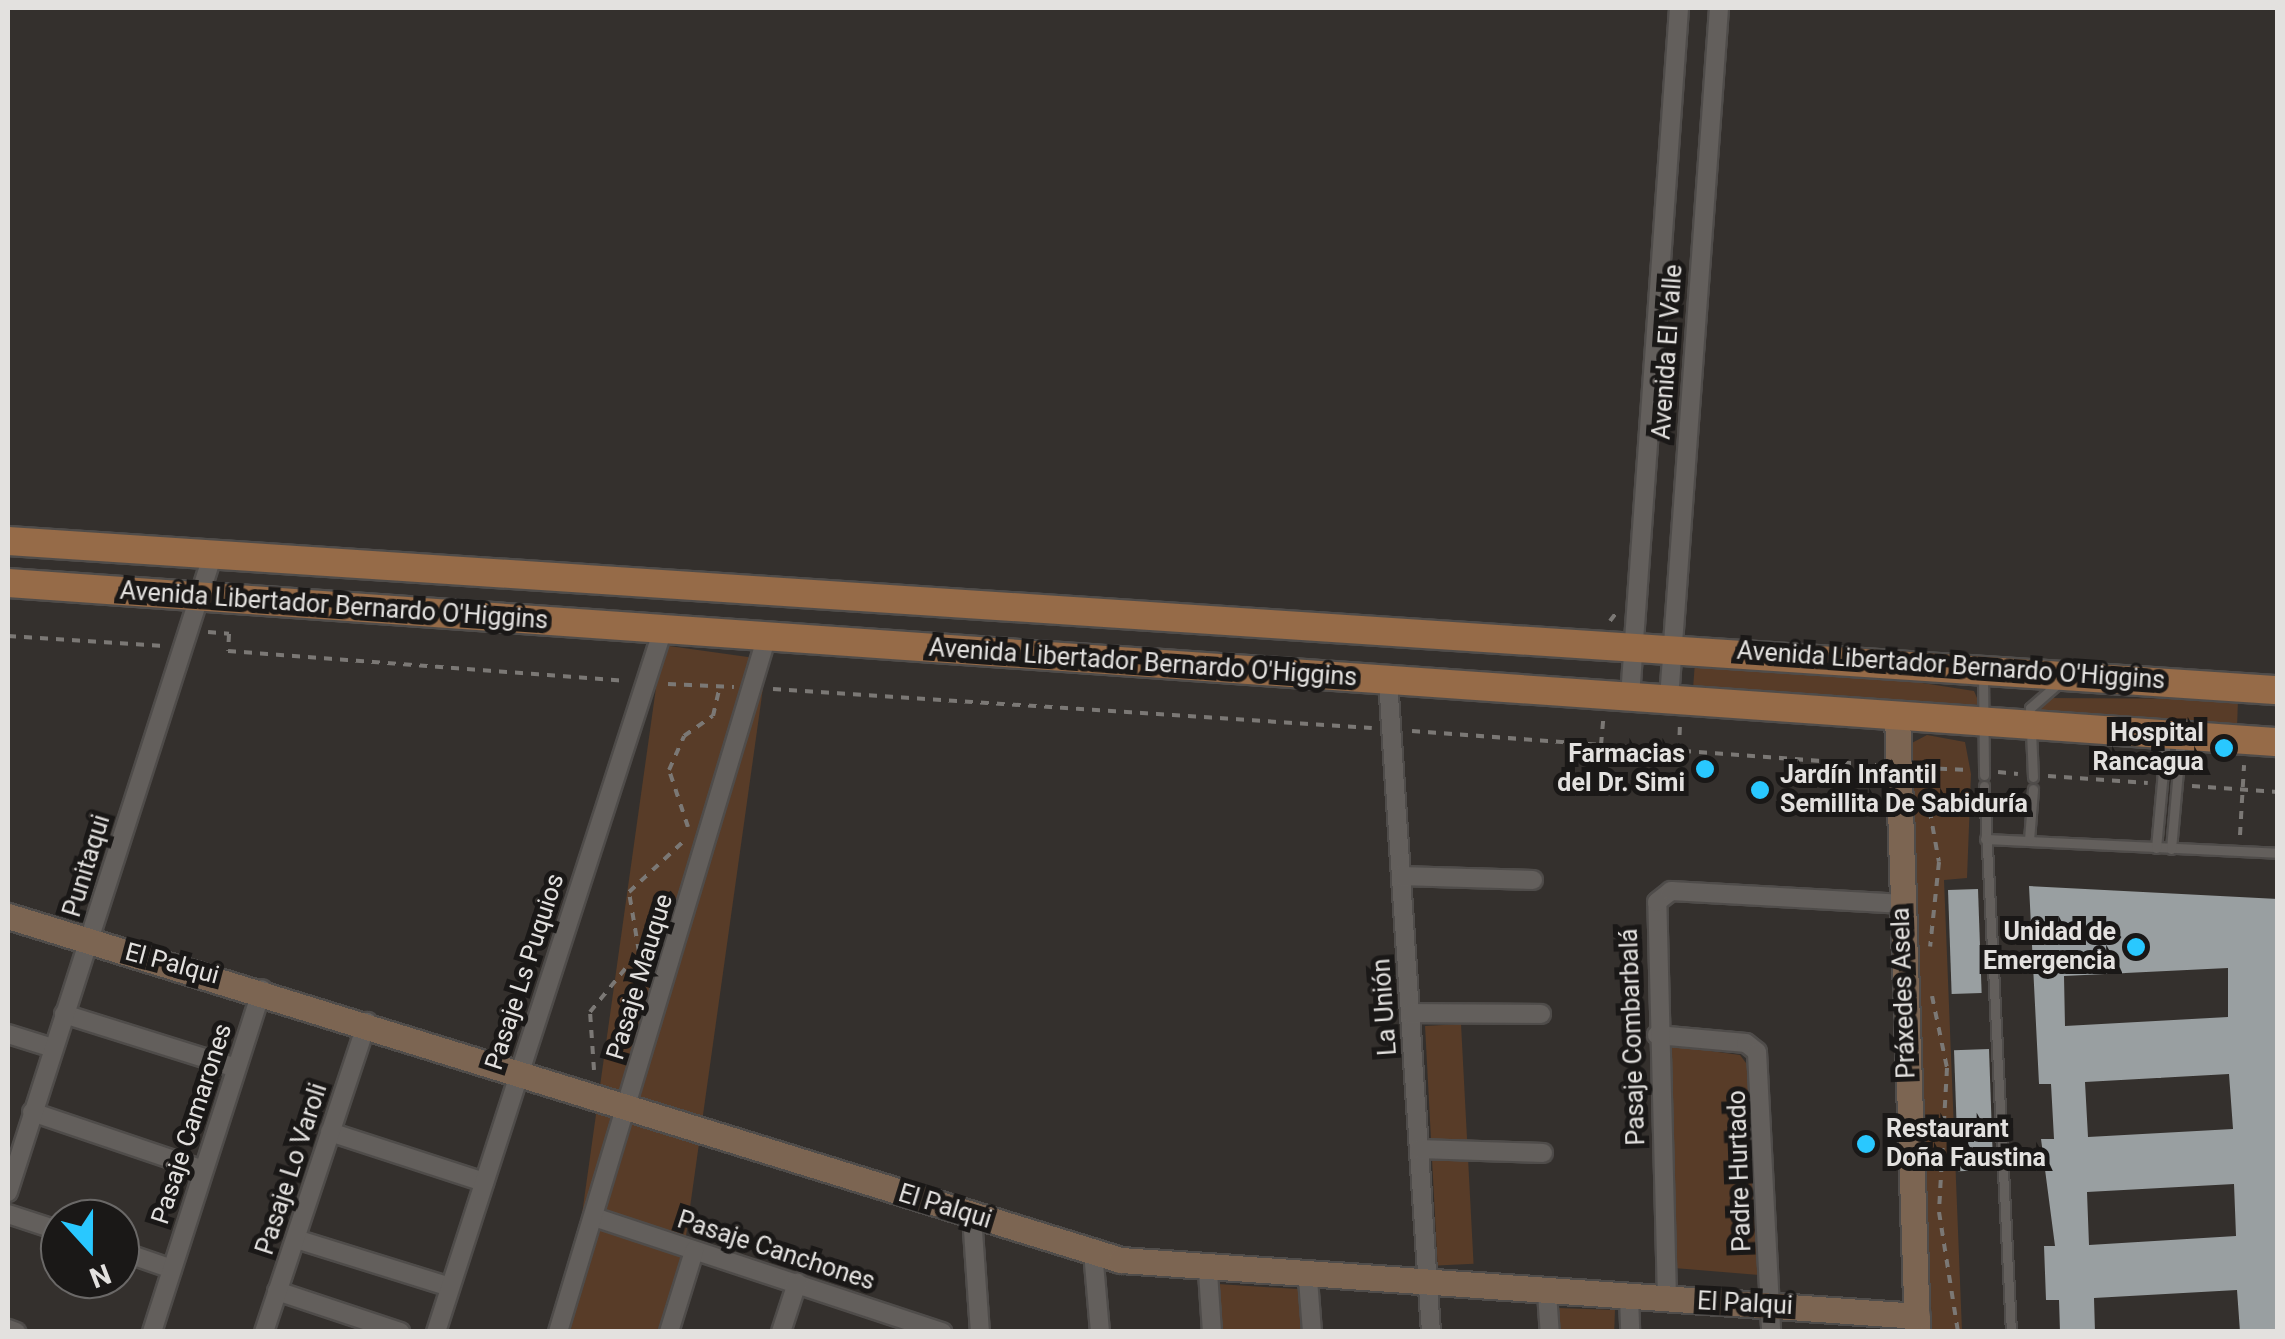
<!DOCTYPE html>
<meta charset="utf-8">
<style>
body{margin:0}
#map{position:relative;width:2285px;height:1339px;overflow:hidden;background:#34302d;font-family:Roboto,sans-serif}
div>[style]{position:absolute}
.green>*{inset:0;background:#583c28;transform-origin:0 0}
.building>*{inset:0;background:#999fa1;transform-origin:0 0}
.path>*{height:4px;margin-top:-2px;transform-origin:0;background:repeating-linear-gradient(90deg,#7b7875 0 8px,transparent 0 16px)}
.roads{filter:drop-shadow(2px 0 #4f4c4a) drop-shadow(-2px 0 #4f4c4a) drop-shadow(0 2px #4f4c4a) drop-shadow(0 -2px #4f4c4a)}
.lane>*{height:9px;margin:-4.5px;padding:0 4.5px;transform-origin:4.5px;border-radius:4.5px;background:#635f5c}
.street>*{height:18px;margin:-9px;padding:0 9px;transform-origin:9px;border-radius:9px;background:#635f5c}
.secondary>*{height:25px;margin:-12.5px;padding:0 12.5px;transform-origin:12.5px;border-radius:12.5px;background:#7c6552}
.primary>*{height:28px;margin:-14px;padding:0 14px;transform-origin:14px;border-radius:14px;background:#966b48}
.dots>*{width:28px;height:28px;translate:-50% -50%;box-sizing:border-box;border:5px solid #1a1817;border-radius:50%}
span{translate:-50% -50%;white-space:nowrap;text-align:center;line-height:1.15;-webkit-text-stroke:10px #1a1817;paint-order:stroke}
.street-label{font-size:25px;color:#e3e1df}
.poi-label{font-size:25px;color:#e3e1df;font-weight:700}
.right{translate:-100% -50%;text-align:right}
.left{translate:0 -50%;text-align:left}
.frame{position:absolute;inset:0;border:10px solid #e3e1df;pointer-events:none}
.north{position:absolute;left:40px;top:1199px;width:100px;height:100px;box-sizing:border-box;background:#1a1817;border:2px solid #6a6867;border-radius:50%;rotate:159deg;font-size:28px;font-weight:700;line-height:40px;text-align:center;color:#e3e1df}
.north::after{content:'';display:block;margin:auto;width:35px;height:45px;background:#29c8ff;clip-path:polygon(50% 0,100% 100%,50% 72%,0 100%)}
</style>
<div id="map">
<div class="green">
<div style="left:662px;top:645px;width:106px;height:721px;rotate:8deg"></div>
<div style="clip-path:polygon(1695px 662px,1871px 675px,1974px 691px,1980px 705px,1693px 689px)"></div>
<div style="clip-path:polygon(2042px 698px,2238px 699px,2237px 728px,2037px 715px)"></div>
<div style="clip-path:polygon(1927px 735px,1965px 742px,1971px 774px,1967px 878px,1944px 880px,1962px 1331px,1932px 1331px,1908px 745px)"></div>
<div style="left:1461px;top:1024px;width:240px;height:36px;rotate:87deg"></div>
<div style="clip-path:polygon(1667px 1045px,1740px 1055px,1752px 1071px,1759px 1275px,1674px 1268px)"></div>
<div style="clip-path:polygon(1218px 1284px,1298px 1289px,1302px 1331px,1222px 1331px)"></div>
<div style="left:1558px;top:1308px;width:57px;height:23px;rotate:2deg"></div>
</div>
<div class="building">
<div style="clip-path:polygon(evenodd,2029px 886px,2278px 899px,2278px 1332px,2240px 1332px,2237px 1290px,2094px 1298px,2095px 1332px,2060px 1332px,2059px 1300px,2046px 1300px,2044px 1246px,2055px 1246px,2041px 1139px,2054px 1139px,2051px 1084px,2039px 1084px,2029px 886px,2228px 968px,2228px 1017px,2065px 1026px,2064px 976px,2228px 968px,2029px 886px,2229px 1074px,2233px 1129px,2088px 1137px,2085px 1082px,2229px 1074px,2029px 886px,2234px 1184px,2236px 1236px,2089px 1245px,2087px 1192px,2234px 1184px)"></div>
<div style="left:1978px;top:889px;width:104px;height:30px;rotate:88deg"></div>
<div style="left:1989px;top:1049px;width:121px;height:35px;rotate:88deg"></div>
</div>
<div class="path">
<div style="left:1610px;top:621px;width:15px;rotate:-53deg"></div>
<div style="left:208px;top:632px;width:21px;rotate:5deg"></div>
<div style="left:229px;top:634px;width:17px;rotate:93deg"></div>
<div style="left:228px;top:651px;width:397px;rotate:4.3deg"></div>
<div style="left:8px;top:636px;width:156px;rotate:3.7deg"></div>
<div style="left:668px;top:684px;width:66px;rotate:2.6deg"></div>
<div style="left:773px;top:689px;width:600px;rotate:3.73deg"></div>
<div style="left:1412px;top:731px;width:465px;rotate:4.2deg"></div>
<div style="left:1601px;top:745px;width:25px;rotate:-85deg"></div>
<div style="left:1679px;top:751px;width:26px;rotate:-88deg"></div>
<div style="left:1923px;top:768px;width:46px;rotate:2.5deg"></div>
<div style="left:1998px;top:772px;width:20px;rotate:6deg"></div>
<div style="left:2048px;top:776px;width:100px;rotate:4deg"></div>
<div style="left:1924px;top:779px;width:84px;rotate:79.8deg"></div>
<div style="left:1939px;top:862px;width:85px;rotate:96deg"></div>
<div style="left:2192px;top:786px;width:86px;rotate:4deg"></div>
<div style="left:688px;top:827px;width:60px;rotate:-108.4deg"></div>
<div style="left:669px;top:770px;width:37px;rotate:-66deg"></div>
<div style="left:684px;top:736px;width:35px;rotate:-35deg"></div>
<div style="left:713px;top:716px;width:31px;rotate:-77deg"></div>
<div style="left:2240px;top:835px;width:70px;rotate:-86.7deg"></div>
<div style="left:1932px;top:996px;width:74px;rotate:78.2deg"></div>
<div style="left:1947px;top:1068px;width:144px;rotate:93.2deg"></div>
<div style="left:1939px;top:1212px;width:121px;rotate:81deg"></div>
<div style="left:594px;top:1070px;width:58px;rotate:-93.9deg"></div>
<div style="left:590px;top:1012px;width:77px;rotate:-50.8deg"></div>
<div style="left:639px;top:952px;width:61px;rotate:-99.5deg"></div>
<div style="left:629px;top:892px;width:76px;rotate:-42.9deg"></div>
</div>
<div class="roads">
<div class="lane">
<div style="left:1983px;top:674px;width:101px;rotate:89.4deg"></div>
<div style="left:2033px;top:777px;width:69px;rotate:-92.5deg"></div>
<div style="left:2030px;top:708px;width:37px;rotate:-41deg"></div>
<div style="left:1984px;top:786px;width:547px;rotate:87.17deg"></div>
<div style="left:1985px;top:839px;width:293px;rotate:2.7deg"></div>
<div style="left:2029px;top:840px;width:51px;rotate:-85.5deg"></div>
<div style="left:2156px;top:848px;width:110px;rotate:-84.8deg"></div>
<div style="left:2171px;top:849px;width:112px;rotate:-84.9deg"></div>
</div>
<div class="street">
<div style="left:1388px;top:680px;width:653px;rotate:86.23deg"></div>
<div style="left:1630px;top:697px;width:691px;rotate:-85.93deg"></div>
<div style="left:1669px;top:699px;width:693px;rotate:-85.86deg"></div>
<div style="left:1401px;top:876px;width:132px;rotate:1.7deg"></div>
<div style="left:1410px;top:1013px;width:131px;rotate:0.4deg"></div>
<div style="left:64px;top:1014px;width:180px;rotate:17.4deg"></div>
<div style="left:8px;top:1034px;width:47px;rotate:17.3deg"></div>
<div style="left:1657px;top:1035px;width:89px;rotate:5.1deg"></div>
<div style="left:1746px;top:1043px;width:14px;rotate:39deg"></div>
<div style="left:1757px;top:1052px;width:280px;rotate:87.1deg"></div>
<div style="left:32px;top:1112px;width:181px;rotate:18.7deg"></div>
<div style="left:330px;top:1132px;width:162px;rotate:18deg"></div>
<div style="left:1419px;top:1149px;width:124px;rotate:1.8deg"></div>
<div style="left:8px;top:1192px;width:670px;rotate:-72.19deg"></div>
<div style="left:8px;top:1214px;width:55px;rotate:18.1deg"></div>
<div style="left:972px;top:1216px;width:116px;rotate:86.1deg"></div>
<div style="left:594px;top:1217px;width:367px;rotate:18.3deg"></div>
<div style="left:296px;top:1239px;width:161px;rotate:17.3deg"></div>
<div style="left:120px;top:1251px;width:55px;rotate:19.1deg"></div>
<div style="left:1093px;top:1252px;width:80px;rotate:85deg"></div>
<div style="left:1208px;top:1272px;width:60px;rotate:86.2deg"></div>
<div style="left:1308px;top:1279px;width:53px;rotate:85.7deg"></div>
<div style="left:277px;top:1291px;width:130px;rotate:18.4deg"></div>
<div style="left:1547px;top:1293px;width:39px;rotate:86deg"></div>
<div style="left:1629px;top:1296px;width:36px;rotate:88deg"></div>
<div style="left:1667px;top:1299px;width:397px;rotate:-91.4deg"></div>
<div style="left:1657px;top:902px;width:18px;rotate:-38deg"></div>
<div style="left:1671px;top:891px;width:229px;rotate:3.2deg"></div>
<div style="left:8px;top:1329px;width:9px;rotate:21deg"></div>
<div style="left:152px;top:1332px;width:360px;rotate:-72.2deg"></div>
<div style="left:264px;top:1332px;width:327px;rotate:-71.6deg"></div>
<div style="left:436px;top:1332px;width:739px;rotate:-72.1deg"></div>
<div style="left:558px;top:1332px;width:727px;rotate:-73.29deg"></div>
<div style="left:669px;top:1332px;width:85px;rotate:-72.8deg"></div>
<div style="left:781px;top:1332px;width:52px;rotate:-71.9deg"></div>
</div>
<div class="secondary">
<div style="left:1897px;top:715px;width:615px;rotate:88.14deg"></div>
<div style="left:8px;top:916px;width:1165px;rotate:17.18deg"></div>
<div style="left:1121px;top:1260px;width:798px;rotate:4.02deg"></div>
</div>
<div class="primary">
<div style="left:8px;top:541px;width:2275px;rotate:3.76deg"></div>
<div style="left:8px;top:583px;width:2276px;rotate:4.01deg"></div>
</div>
</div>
<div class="dots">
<div style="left:2224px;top:748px;background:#29c8ff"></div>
<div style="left:1705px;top:769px;background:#29c8ff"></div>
<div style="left:1760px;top:790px;background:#29c8ff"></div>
<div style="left:2136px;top:947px;background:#29c8ff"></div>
<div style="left:1866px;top:1144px;background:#29c8ff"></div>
</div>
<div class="street-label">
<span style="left:1668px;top:352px;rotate:-86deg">Avenida El Valle</span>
<span style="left:334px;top:606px;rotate:4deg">Avenida Libertador Bernardo O'Higgins</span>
<span style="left:1143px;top:663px;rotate:4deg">Avenida Libertador Bernardo O'Higgins</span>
<span style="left:1951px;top:666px;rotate:4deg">Avenida Libertador Bernardo O'Higgins</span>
<span style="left:87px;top:866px;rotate:-73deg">Punitaqui</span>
<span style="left:172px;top:964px;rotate:15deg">El Palqui</span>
<span style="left:525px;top:972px;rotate:-72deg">Pasaje Ls Puquios</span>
<span style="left:640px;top:977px;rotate:-73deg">Pasaje Mauque</span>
<span style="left:1904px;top:993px;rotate:-92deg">Práxedes Asela</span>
<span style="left:1385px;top:1007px;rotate:-94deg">La Unión</span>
<span style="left:1633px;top:1037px;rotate:-92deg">Pasaje Combarbalá</span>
<span style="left:192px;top:1124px;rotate:-72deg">Pasaje Camarones</span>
<span style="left:292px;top:1169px;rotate:-72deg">Pasaje Lo Varoli</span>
<span style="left:1740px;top:1171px;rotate:-92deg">Padre Hurtado</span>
<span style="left:945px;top:1207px;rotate:17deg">El Palqui</span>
<span style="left:776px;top:1251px;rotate:18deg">Pasaje Canchones</span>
<span style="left:1745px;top:1304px;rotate:3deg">El Palqui</span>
</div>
<div class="poi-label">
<span class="right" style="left:2204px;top:748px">Hospital<br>Rancagua</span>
<span class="right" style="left:1685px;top:769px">Farmacias<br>del Dr. Simi</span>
<span class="left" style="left:1780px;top:790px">Jardín Infantil<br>Semillita De Sabiduría</span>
<span class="right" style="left:2116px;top:947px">Unidad de<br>Emergencia</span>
<span class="left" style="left:1886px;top:1144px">Restaurant<br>Doña Faustina</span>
</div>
<div class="frame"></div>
<div class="north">N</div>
</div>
